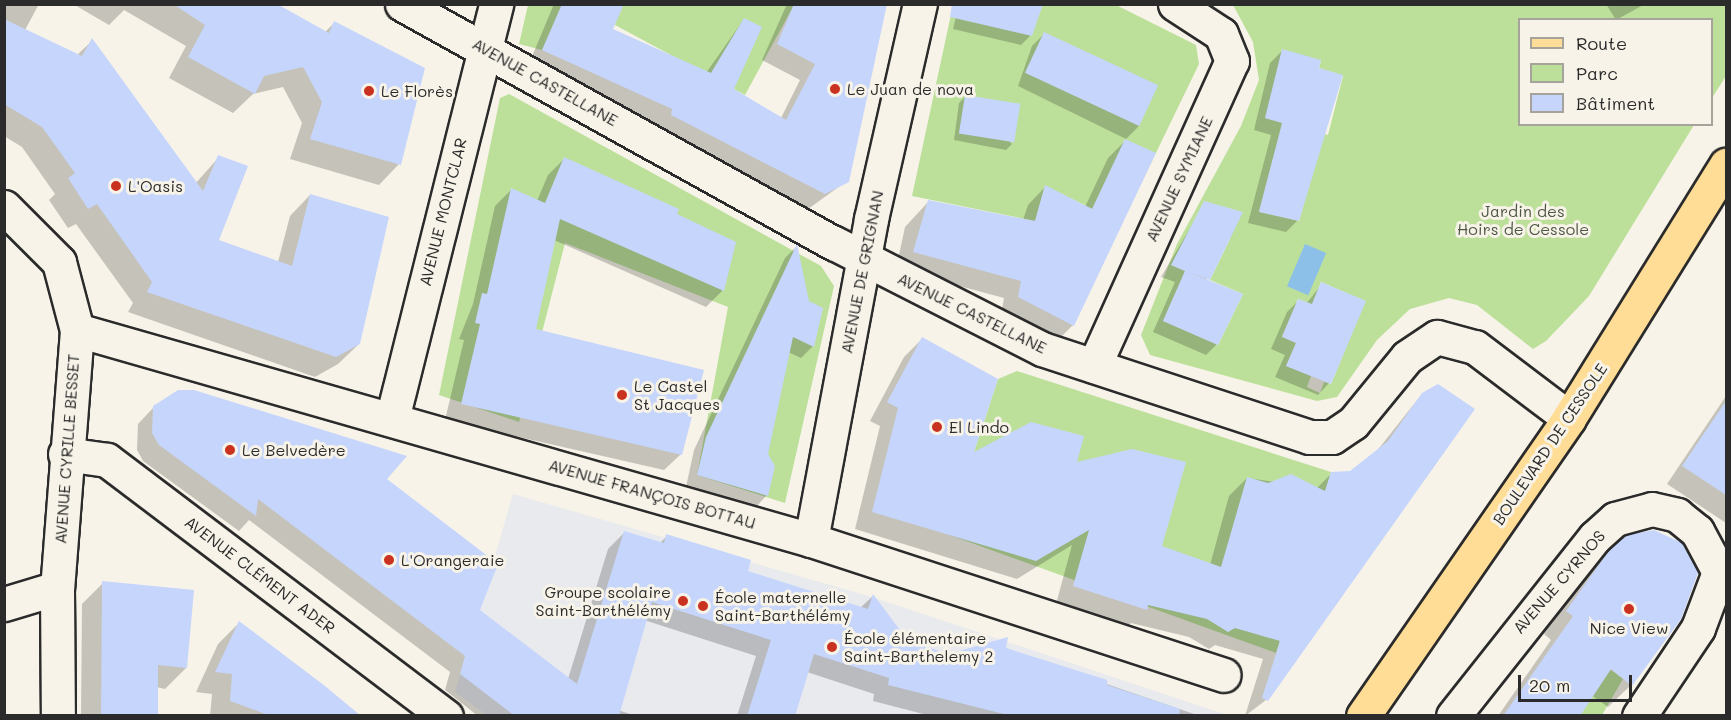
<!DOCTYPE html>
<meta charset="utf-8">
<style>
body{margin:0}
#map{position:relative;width:1731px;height:720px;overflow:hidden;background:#f7f3e8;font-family:Mali,sans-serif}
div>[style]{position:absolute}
.built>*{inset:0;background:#e8eaee}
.green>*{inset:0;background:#bce09a}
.water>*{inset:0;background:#8cc0e9;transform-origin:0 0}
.shadow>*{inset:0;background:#0003}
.building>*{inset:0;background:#c6d5fc;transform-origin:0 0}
.roads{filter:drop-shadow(2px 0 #2b2b2b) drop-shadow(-2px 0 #2b2b2b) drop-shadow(0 2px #2b2b2b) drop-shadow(0 -2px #2b2b2b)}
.minor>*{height:33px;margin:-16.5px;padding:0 16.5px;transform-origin:16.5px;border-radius:16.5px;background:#f7f3e8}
.tertiary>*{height:33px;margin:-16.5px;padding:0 16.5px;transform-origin:16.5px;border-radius:16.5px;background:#f7f3e8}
.primary>*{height:33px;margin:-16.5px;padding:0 16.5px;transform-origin:16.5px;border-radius:16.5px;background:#ffdd96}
.dots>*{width:16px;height:16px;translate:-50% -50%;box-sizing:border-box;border:3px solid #f7f3e8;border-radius:50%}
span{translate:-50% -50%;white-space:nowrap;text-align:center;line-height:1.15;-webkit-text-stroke:6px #f7f3e8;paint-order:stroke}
.street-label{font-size:16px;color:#2b2b2b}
.poi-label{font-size:16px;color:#2b2b2b}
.left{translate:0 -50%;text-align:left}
.right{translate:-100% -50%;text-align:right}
.park-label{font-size:16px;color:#4f5847}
.frame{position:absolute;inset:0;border:6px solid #2b2b2b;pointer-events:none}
.legend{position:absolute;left:1518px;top:18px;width:195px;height:108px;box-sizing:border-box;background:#f7f3e8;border:2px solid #a5a39c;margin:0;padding:8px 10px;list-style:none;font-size:18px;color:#2b2b2b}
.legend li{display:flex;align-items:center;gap:12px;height:30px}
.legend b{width:30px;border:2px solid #a5a39c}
.scale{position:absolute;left:1518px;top:675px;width:114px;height:27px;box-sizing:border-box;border:3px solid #2b2b2b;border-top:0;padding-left:8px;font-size:18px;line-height:21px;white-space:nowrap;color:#2b2b2b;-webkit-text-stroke:4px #f7f3e8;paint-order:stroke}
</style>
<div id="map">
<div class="built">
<div style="clip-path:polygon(513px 494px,872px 597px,1227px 715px,488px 716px,455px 692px)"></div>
</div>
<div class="green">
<div style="clip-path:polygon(528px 5px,794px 5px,745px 95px,615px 25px,542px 50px,519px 44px)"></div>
<div style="clip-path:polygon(953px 5px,1116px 5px,1196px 45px,1199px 64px,1122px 223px,1045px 186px,1035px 221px,912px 196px)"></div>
<div style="clip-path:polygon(evenodd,1233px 5px,1726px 5px,1726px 76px,1712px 98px,1712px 20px,1520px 20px,1520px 124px,1694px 125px,1589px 296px,1546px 341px,1533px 349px,1477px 305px,1449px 298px,1410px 309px,1377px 340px,1337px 397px,1317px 401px,1150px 355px,1141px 335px,1177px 244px,1241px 126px,1259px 80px,1253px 42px,1233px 5px,1321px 61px,1319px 68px,1343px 76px,1328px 135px,1265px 118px,1321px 61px,1233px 5px,1273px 158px,1313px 167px,1299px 221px,1259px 211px,1273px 158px,1233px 5px,1230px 239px,1210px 280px,1243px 294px,1218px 345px,1163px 321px,1185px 271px,1171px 265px,1230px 239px,1233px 5px,1321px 282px,1365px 301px,1331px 384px,1324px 382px,1320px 393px,1307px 387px,1311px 376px,1286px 366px,1296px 343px,1282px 336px,1298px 299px,1312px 305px,1321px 282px)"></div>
<div style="clip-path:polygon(509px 94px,821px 266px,834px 286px,785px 503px,697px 475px,728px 307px,565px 243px,519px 422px,439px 395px,500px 98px)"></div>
<div style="clip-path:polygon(1017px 371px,1331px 472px,1276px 653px,947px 534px,998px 379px)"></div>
<div style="clip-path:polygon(1611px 670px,1623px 679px,1602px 715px,1541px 716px)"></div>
</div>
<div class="water">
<div style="left:1305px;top:244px;width:23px;height:46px;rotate:23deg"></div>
</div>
<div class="shadow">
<div style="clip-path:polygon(4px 4px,39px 4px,25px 30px,77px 55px,92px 41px,195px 184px,219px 157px,217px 241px,278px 262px,290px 216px,310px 195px,359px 344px,338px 364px,315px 377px,128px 312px,133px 303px,76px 224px,68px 228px,49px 200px,55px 194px,22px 147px,4px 136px)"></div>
<div style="clip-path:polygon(73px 4px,275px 4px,325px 32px,334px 23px,399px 164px,379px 185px,290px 159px,302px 123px,283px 87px,253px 94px,233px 113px,169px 78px,186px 46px,124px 10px,109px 25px)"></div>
<div style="clip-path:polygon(554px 4px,622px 4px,611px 29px,706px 73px,744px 19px,732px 89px,781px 118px,800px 80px,762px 60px,787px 4px,884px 4px,847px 181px,808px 209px,655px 131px,657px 125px,528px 66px)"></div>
<div style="clip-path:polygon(959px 4px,1031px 35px,1021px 45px,953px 29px)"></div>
<div style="clip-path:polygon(1606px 4px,1645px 4px,1616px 20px)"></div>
<div style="clip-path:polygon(1044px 34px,1156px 86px,1138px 127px,1126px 139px,1018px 86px,1032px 46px)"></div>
<div style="clip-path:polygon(1282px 51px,1298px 220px,1286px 232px,1248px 223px,1271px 135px,1254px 130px,1270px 63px)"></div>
<div style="clip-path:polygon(965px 97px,1012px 144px,1006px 150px,954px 140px,959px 103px)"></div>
<div style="clip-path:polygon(1125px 141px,1073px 325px,1056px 342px,1001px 315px,1004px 298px,896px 269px,905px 227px,929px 201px,1023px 220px,1028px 205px,1045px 187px,1085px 207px,1108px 158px)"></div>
<div style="clip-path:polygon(564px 159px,735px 243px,722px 291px,706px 307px,554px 240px,535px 331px,681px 454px,664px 470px,445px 420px,464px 340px,459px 339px,473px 304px,495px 206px,511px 190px,537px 201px,548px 175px)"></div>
<div style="clip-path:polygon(1205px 203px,1207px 281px,1217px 344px,1206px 355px,1153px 332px,1175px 282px,1161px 277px)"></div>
<div style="clip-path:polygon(796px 247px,813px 346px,801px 358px,788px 352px,766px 455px,773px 466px,766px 496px,755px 508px,686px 487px,694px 450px,785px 258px)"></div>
<div style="clip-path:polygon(1322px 284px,1364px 301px,1329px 383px,1318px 395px,1275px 377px,1285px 355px,1271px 349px,1287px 312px,1298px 301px,1306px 304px)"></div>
<div style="clip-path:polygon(922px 339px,971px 455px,1075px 464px,1160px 547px,1210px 565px,1229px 496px,1247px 478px,1317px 488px,1332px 473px,1351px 472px,1376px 452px,1422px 394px,1266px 700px,1245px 716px,1263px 659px,1215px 645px,1209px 649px,1189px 637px,1131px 623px,1127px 627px,1056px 604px,1072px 545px,1017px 579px,855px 529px,880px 426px,870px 421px,904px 357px)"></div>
<div style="clip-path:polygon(1726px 396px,1726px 523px,1667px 484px)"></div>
<div style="clip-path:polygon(154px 407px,385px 479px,478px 611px,568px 679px,608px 549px,624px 533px,659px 544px,667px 536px,747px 572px,860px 608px,873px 596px,907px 642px,949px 656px,1004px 649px,1200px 716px,931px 716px,873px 701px,874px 694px,807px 672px,793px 716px,737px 716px,756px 656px,644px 620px,615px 709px,636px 716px,478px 716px,445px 690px,450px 672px,249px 520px,239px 531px,143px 461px,137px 450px,138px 424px)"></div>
<div style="clip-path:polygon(1654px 531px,1681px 544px,1631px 685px,1608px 707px,1591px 695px,1577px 716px,1498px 716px,1551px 640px,1544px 634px,1585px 577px,1609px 553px)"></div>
<div style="clip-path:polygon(103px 583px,186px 668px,165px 689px,156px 687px,157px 716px,81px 716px,82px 604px)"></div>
<div style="clip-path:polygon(239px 623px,361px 716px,210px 716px,212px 694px,196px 692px,218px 644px)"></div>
<div style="clip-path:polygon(4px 670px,6px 670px,5px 716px,4px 716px)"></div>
</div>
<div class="building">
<div style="clip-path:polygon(173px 4px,277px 4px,329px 33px,334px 21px,425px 68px,401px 165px,310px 139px,322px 102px,303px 67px,264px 76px,255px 94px,188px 57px,205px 25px)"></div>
<div style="clip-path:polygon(562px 4px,624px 4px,613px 29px,711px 73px,744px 18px,762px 27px,734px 89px,786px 120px,815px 64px,777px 44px,794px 4px,887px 4px,849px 182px,825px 194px,671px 115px,672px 109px,542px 50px)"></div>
<div style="clip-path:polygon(952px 4px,1043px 4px,1032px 36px,950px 17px)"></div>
<div style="clip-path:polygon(4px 19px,82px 56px,92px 38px,203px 191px,218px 155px,248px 166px,219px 240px,292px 266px,310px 194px,389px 217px,360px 344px,336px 357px,147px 292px,152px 282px,97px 204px,88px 209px,68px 178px,75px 173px,42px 127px,4px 104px)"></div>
<div style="left:1044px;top:32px;width:126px;height:45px;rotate:25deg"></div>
<div style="clip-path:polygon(1282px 49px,1321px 60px,1319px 68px,1343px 75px,1299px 221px,1259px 212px,1282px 123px,1265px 118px)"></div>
<div style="left:965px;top:95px;width:56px;height:39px;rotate:9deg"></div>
<div style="clip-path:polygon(1125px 139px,1156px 153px,1074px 326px,1018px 297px,1021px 281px,913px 252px,928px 200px,1035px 221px,1045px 185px,1092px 209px)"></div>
<div style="clip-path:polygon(564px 157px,679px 209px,677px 214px,736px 242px,724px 291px,560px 219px,536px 329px,704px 370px,682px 455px,461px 404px,480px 324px,475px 323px,482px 293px,487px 294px,511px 188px,545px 203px)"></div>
<div style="clip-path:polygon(1204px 201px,1243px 212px,1210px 280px,1186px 271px,1243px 294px,1218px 345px,1163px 321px,1185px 271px,1171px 265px)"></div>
<div style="clip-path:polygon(797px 244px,809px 301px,823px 308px,814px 347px,793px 337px,768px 454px,775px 466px,768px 496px,697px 475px,706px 437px)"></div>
<div style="clip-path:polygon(1321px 282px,1366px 301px,1331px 384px,1286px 366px,1296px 343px,1282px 337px,1298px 299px,1312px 304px)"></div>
<div style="clip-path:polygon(922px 337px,998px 379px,974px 452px,1031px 422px,1084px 436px,1077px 462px,1132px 449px,1186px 462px,1162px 546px,1221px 567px,1247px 477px,1268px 483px,1291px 474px,1325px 491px,1331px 472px,1350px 471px,1388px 441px,1422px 393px,1438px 384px,1475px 409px,1268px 701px,1262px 698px,1280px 641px,1235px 628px,1228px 632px,1207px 619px,1148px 605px,1147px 610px,1073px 586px,1089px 530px,1036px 561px,872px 512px,898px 408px,887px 402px)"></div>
<div style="clip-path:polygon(178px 390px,194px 390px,407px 456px,387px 479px,498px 564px,480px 610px,577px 684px,624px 531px,664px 543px,666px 534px,751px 560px,748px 571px,868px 609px,873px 594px,908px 641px,949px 654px,1008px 637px,1006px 648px,1107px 680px,1107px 685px,1180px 709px,1179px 716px,1012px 716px,888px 685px,889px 678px,814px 654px,795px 716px,747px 716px,771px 640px,652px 602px,619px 716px,515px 716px,460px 674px,465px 656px,258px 499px,256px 516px,159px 445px,152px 433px,153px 406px)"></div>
<div style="clip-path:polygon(1726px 401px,1726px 495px,1682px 466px)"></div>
<div style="clip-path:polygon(1654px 530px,1682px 543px,1698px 573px,1681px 619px,1632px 686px,1611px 669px,1580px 716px,1503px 716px,1573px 616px,1566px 611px,1608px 552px,1626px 535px)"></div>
<div style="clip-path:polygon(102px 581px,194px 590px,187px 668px,158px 665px,158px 716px,101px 716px)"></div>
<div style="clip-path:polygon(239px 621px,325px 686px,361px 716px,271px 716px,230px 701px,232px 674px,215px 672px)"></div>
</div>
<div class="roads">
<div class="minor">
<div style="left:402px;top:4px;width:494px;rotate:29deg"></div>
<div style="left:834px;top:243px;width:233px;rotate:27deg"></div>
<div style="left:1042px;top:349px;width:281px;rotate:18.2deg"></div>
<div style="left:1309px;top:437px;width:23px"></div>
<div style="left:1332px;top:437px;width:25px;rotate:-34deg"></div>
<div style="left:1353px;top:423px;width:85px;rotate:-50.7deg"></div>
<div style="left:1407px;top:357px;width:36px;rotate:-34deg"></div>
<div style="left:1437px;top:337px;width:39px;rotate:15deg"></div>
<div style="left:1475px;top:347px;width:118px;rotate:37.1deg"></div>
<div style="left:77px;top:330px;width:763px;rotate:15.97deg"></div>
<div style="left:811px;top:540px;width:434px;rotate:18.1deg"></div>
<div style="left:1094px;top:366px;width:335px;rotate:-65.7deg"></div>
<div style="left:1232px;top:61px;width:29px;rotate:-112deg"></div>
<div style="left:1221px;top:34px;width:55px;rotate:-146.9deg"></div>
<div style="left:392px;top:419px;width:428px;rotate:-75.9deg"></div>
<div style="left:65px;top:454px;width:42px;rotate:8.1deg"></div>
<div style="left:107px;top:460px;width:425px;rotate:37.1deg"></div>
<div style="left:811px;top:540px;width:327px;rotate:-79.4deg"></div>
<div style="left:871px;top:219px;width:221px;rotate:-77.2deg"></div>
<div style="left:4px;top:604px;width:55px;rotate:-16.8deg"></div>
<div style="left:1453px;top:716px;width:228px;rotate:-51.6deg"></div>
<div style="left:1595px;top:537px;width:27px;rotate:-42deg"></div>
<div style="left:1615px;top:519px;width:38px;rotate:-15deg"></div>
<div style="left:1652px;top:509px;width:26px;rotate:13deg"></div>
<div style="left:1677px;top:515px;width:26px;rotate:39deg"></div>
<div style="left:1697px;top:531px;width:47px;rotate:61.8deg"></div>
<div style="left:1719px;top:572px;width:60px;rotate:110.6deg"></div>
<div style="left:1698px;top:628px;width:106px;rotate:123.8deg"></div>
</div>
<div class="tertiary">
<div style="left:4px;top:207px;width:78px;rotate:45deg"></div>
<div style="left:59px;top:262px;width:70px;rotate:75.2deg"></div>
<div style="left:77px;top:330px;width:259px;rotate:94.4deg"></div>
<div style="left:57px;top:588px;width:128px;rotate:89.6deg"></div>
</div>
<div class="primary">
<div style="left:1363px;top:716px;width:362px;rotate:-55.3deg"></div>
<div style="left:1569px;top:418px;width:298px;rotate:-58.2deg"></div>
</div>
</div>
<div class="dots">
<div style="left:835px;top:89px;background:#c8321e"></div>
<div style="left:369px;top:91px;background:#c8321e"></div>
<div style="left:116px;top:186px;background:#c8321e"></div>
<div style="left:622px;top:395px;background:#c8321e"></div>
<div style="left:937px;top:427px;background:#c8321e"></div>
<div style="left:230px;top:450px;background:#c8321e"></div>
<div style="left:389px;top:560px;background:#c8321e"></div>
<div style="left:683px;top:601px;background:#c8321e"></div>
<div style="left:703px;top:606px;background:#c8321e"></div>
<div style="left:1629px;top:609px;background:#c8321e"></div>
<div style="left:832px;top:647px;background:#c8321e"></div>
</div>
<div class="street-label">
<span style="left:545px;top:82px;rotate:29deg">AVENUE CASTELLANE</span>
<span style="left:1179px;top:179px;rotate:-65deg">AVENUE SYMIANE</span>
<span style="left:443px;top:212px;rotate:-76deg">AVENUE MONTCLAR</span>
<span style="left:862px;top:272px;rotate:-79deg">AVENUE DE GRIGNAN</span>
<span style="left:972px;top:313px;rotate:26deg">AVENUE CASTELLANE</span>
<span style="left:1550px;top:444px;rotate:-56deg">BOULEVARD DE CESSOLE</span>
<span style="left:67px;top:449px;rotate:-86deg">AVENUE CYRILLE BESSET</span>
<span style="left:652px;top:494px;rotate:16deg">AVENUE FRANÇOIS BOTTAU</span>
<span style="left:260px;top:575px;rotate:37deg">AVENUE CLÉMENT ADER</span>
<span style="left:1559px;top:582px;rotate:-49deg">AVENUE CYRNOS</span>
</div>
<div class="poi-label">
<span class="left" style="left:847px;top:89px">Le Juan de nova</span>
<span class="left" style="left:381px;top:91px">Le Florès</span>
<span class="left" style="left:128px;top:186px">L'Oasis</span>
<span class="left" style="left:634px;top:395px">Le Castel<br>St Jacques</span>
<span class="left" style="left:949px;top:427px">El Lindo</span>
<span class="left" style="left:242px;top:450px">Le Belvedère</span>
<span class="left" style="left:401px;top:560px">L'Orangeraie</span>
<span class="right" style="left:671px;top:601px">Groupe scolaire<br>Saint-Barthélémy</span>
<span class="left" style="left:715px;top:606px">École maternelle<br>Saint-Barthélémy</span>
<span style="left:1629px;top:628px">Nice View</span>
<span class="left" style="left:844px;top:647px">École élémentaire<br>Saint-Barthelemy 2</span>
</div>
<div class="park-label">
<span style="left:1523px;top:220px">Jardin des<br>Hoirs de Cessole</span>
</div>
<div class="frame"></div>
<ul class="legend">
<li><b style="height:8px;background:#ffdd96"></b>Route</li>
<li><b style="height:16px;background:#bce09a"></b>Parc</li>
<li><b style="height:16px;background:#c6d5fc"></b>Bâtiment</li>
</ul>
<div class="scale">20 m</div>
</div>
